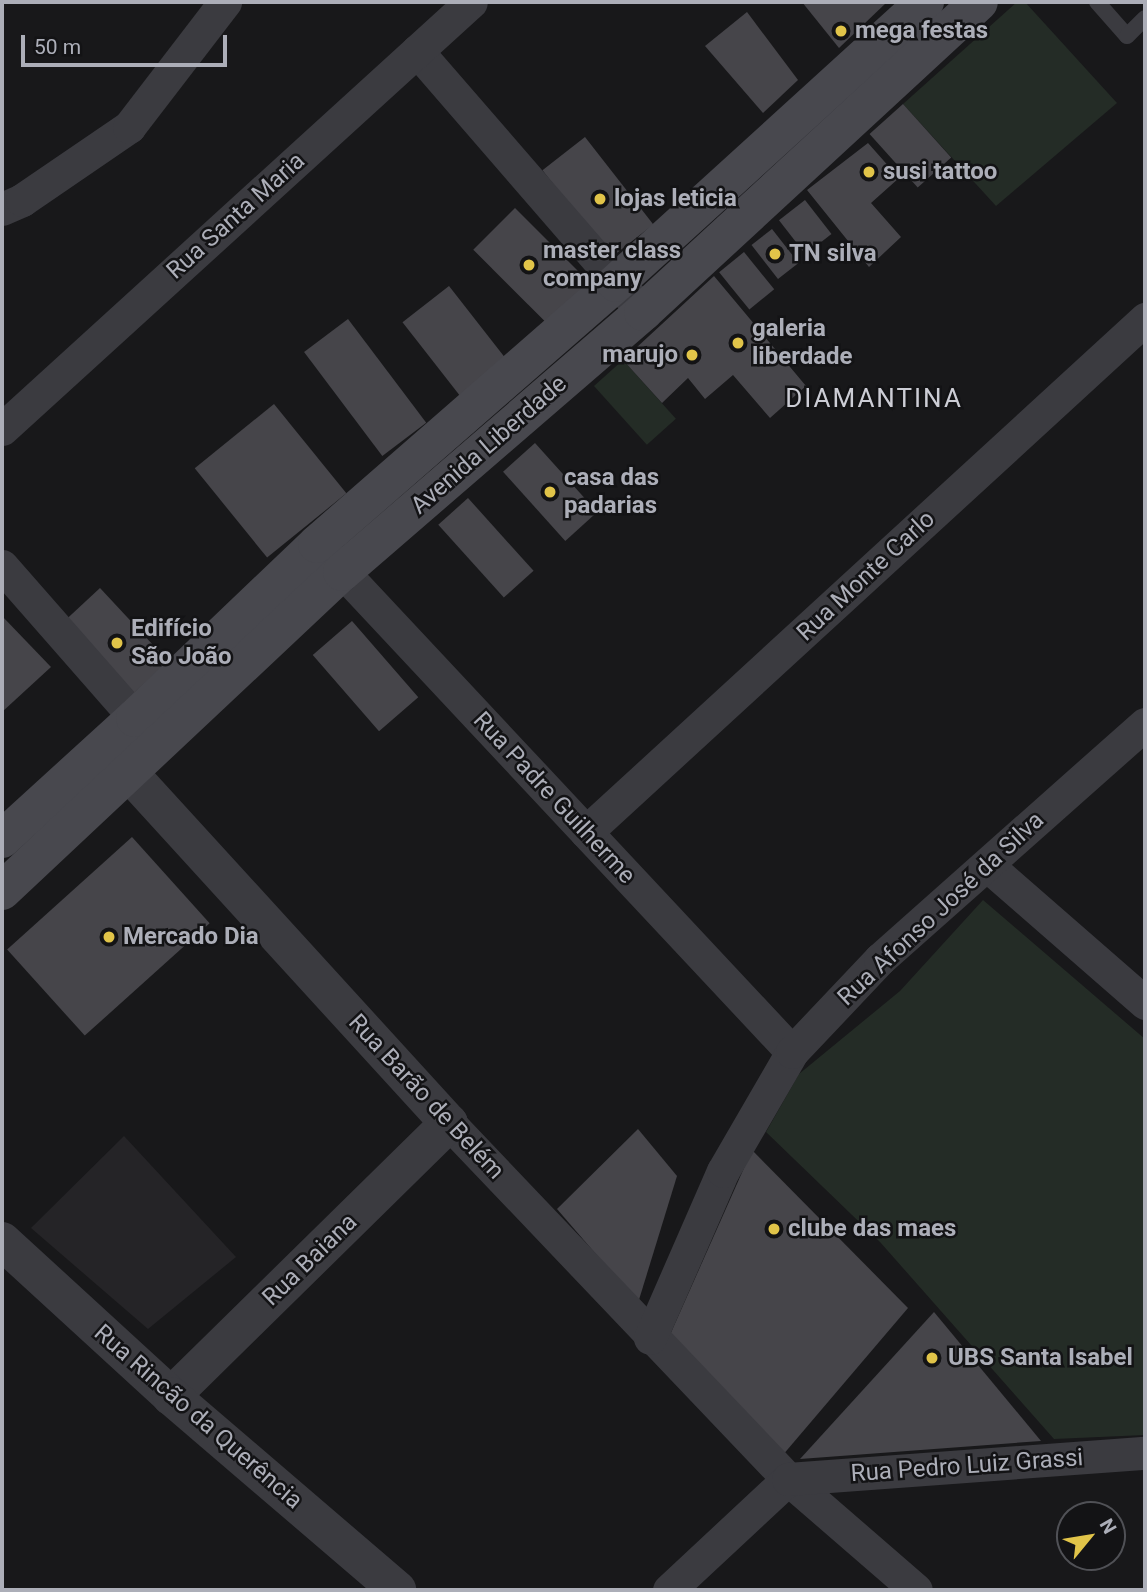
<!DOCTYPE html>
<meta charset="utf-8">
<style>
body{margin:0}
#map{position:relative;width:1147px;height:1592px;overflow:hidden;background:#18181a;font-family:Roboto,sans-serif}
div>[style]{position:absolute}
.built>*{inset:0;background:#252427}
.green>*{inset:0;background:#242c26;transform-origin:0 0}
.building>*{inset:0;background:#46454a;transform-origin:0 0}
.service>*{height:16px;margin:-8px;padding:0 8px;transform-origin:8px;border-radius:8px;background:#3b3b40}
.minor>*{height:33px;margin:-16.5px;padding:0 16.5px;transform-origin:16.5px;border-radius:16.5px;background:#3b3b40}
.tertiary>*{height:38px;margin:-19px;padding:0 19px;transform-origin:19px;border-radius:19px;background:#3b3b40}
.secondary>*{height:38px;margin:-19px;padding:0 19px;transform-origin:19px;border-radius:19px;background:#48484e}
.dots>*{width:19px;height:19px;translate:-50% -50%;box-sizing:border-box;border:4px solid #131315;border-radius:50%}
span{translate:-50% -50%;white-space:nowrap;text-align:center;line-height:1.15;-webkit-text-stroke:5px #131315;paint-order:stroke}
.poi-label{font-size:24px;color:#acaeb8;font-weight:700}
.left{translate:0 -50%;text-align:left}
.right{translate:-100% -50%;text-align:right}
.street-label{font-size:24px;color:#acaeb8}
.neighbourhood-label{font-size:26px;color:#cccdd5;letter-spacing:2px}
.frame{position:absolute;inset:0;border:4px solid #acaeb8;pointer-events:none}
.north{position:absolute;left:1056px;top:1501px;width:70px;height:70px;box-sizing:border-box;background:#131315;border:2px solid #505156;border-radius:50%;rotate:60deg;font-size:19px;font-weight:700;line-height:28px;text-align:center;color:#acaeb8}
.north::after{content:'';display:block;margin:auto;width:24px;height:32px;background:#e1c449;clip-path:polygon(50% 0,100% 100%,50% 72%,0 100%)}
.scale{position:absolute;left:21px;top:35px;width:206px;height:32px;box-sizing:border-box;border:4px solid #acaeb8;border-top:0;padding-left:9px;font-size:21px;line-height:24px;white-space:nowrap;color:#acaeb8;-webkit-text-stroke:5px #131315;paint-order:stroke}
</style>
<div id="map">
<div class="built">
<div style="clip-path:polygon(124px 1136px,236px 1257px,148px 1329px,31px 1228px)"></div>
</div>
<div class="green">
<div style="clip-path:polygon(1017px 2px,1025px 2px,1117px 103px,996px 206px,903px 104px)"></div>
<div style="left:623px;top:360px;width:79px;height:39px;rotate:48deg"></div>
<div style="clip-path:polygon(983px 900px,1145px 1039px,1145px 1435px,1054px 1439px,880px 1242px,766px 1132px,799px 1074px,900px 991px)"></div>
</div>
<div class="building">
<div style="clip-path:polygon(802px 2px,887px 2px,839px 48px)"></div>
<div style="clip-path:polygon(747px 12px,798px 80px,763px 113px,705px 46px)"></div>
<div style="left:903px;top:104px;width:72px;height:45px;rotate:48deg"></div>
<div style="left:585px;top:137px;width:111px;height:54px;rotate:52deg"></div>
<div style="clip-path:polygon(868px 143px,899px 178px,871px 203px,901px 237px,869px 267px,807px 190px)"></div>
<div style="left:805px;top:200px;width:43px;height:33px;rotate:52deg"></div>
<div style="left:515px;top:208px;width:104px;height:59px;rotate:45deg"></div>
<div style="left:772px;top:229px;width:43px;height:26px;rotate:52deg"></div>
<div style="left:744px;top:252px;width:48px;height:32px;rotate:51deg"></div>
<div style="clip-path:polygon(714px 276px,806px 386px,770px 418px,733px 375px,705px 399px,688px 378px,662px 403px,623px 360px)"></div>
<div style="left:449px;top:286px;width:93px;height:59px;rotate:52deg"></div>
<div style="left:348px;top:319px;width:130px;height:55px;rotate:53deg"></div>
<div style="left:274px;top:404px;width:115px;height:102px;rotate:51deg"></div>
<div style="left:535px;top:443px;width:93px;height:43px;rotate:48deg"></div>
<div style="left:468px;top:498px;width:98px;height:40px;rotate:48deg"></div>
<div style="left:100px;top:588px;width:100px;height:50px;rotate:47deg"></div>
<div style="clip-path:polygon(2px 616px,51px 667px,2px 712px)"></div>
<div style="left:352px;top:621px;width:101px;height:52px;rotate:49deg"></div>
<div style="left:132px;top:837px;width:116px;height:168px;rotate:48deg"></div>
<div style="clip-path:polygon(638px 1129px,677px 1176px,638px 1303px,557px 1209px)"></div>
<div style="clip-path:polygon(752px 1150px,908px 1308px,782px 1456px,669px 1337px)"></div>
<div style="clip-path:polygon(934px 1312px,1041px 1441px,800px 1459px)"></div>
</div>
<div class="service">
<div style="left:1097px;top:2px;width:45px;rotate:48.6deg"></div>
<div style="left:1127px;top:36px;width:25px;rotate:-45deg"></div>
</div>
<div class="minor">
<div style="left:417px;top:51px;width:345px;rotate:49.1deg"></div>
<div style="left:2px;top:209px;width:22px;rotate:-24deg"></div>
<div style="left:22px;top:200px;width:130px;rotate:-34.3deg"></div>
<div style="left:129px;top:127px;width:158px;rotate:-52.5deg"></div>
<div style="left:2px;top:429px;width:634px;rotate:-42.32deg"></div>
<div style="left:325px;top:553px;width:683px;rotate:46.9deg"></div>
<div style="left:2px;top:566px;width:202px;rotate:48.8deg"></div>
<div style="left:586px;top:832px;width:759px;rotate:-42.54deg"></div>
<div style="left:987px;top:865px;width:210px;rotate:41.1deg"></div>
<div style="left:449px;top:1123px;width:492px;rotate:46.4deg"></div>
<div style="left:788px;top:1479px;width:169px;rotate:40.9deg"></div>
<div style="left:650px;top:1338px;width:182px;rotate:-66.4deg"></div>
<div style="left:723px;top:1171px;width:138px;rotate:-59.9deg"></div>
<div style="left:792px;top:1052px;width:128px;rotate:-46.6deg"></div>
<div style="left:880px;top:959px;width:354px;rotate:-41.6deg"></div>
<div style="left:669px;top:1590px;width:163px;rotate:-43deg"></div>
<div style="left:788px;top:1479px;width:358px;rotate:-4.2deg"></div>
</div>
<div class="tertiary">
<div style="left:135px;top:739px;width:35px;rotate:98deg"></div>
<div style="left:130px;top:774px;width:473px;rotate:47.6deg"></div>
<div style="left:449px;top:1123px;width:390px;rotate:135.5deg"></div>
<div style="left:2px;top:1241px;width:229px;rotate:42.5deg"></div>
<div style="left:171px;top:1396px;width:298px;rotate:40.6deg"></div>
</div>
<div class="secondary">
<div style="left:2px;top:839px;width:180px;rotate:-42.3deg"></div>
<div style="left:135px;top:718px;width:252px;rotate:-43.7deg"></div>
<div style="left:317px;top:544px;width:397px;rotate:-41.1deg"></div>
<div style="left:616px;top:283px;width:418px;rotate:-42.3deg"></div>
<div style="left:2px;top:891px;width:466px;rotate:-43.2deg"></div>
<div style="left:342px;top:572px;width:398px;rotate:-40.8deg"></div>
<div style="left:643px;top:312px;width:457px;rotate:-42.7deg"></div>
</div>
<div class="dots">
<div style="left:841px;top:31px;background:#e1c449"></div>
<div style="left:869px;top:172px;background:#e1c449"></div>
<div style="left:600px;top:199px;background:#e1c449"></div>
<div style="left:775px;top:254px;background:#e1c449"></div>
<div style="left:529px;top:265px;background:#e1c449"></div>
<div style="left:738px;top:343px;background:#e1c449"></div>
<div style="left:692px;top:355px;background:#e1c449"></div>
<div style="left:550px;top:492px;background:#e1c449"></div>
<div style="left:117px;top:643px;background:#e1c449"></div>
<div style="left:109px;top:937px;background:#e1c449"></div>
<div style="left:774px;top:1229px;background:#e1c449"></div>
<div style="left:932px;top:1358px;background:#e1c449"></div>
</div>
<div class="poi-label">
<span class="left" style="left:855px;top:31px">mega festas</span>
<span class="left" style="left:883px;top:172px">susi tattoo</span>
<span class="left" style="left:614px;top:199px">lojas leticia</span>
<span class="left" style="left:543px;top:265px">master class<br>company</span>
<span class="left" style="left:789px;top:254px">TN silva</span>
<span class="left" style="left:752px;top:343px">galeria<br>liberdade</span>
<span class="right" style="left:678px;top:355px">marujo</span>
<span class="left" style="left:564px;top:492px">casa das<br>padarias</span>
<span class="left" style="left:131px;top:643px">Edifício<br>São João</span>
<span class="left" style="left:123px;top:937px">Mercado Dia</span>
<span class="left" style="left:788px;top:1229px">clube das maes</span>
<span class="left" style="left:948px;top:1358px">UBS Santa Isabel</span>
</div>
<div class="street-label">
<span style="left:236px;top:216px;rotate:-42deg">Rua Santa Maria</span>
<span style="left:489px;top:445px;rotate:-41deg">Avenida Liberdade</span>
<span style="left:866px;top:576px;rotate:-43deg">Rua Monte Carlo</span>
<span style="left:554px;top:798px;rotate:47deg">Rua Padre Guilherme</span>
<span style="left:941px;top:909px;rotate:-43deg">Rua Afonso José da Silva</span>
<span style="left:426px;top:1097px;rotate:47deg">Rua Barão de Belém</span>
<span style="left:310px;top:1260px;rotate:-44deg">Rua Baiana</span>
<span style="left:198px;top:1417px;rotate:41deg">Rua Rincão da Querência</span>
<span style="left:967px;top:1466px;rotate:-4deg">Rua Pedro Luiz Grassi</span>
</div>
<div class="neighbourhood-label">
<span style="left:874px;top:399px">DIAMANTINA</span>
</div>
<div class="frame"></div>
<div class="north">N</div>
<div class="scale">50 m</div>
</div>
